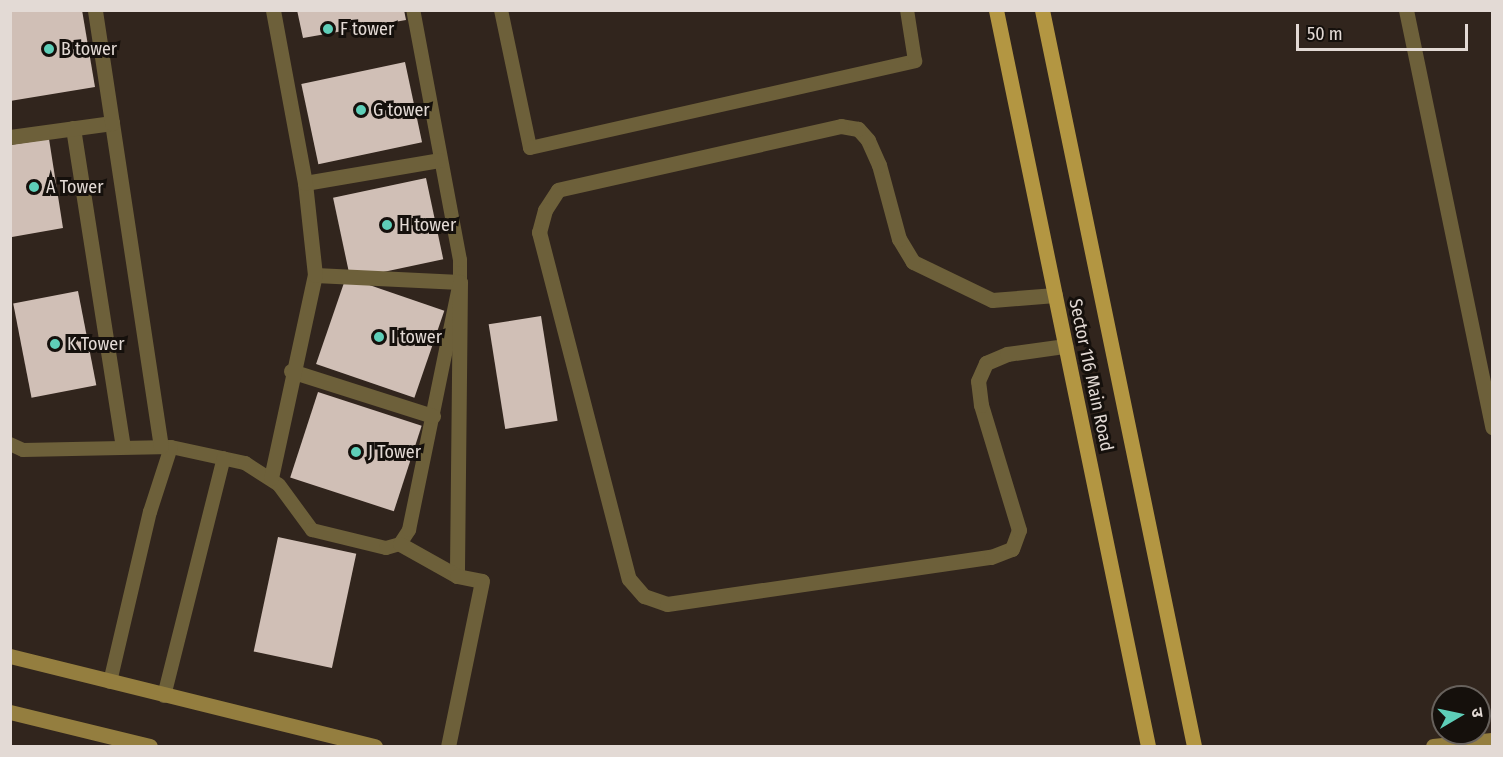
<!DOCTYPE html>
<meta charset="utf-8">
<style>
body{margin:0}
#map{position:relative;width:1503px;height:757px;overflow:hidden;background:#31251d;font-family:"Fira Sans Condensed","Noto Sans Devanagari",sans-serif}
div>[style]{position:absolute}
.building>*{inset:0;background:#d0bfb6;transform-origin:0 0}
.lane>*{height:14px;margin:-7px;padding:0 7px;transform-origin:7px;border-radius:7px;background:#6d603a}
.street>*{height:15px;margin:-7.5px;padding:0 7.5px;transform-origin:7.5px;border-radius:7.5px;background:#6d603a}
.secondary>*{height:15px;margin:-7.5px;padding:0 7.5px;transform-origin:7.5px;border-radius:7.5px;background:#947e3f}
.primary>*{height:15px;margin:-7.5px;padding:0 7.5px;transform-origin:7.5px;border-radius:7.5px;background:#b39642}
.dots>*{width:16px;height:16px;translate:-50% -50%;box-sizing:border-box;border:3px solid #15100c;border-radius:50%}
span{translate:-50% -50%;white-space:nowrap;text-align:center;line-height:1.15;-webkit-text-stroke:6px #15100c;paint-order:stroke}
.poi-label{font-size:18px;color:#e3dad5}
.left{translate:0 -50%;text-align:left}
.street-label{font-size:18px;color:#e3dad5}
.frame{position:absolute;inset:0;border:12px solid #e3dad5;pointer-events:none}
.north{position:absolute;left:1431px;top:685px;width:60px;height:60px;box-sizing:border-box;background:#15100c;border:2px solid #67615c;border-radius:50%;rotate:81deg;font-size:16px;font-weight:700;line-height:24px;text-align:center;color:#e3dad5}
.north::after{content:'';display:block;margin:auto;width:21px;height:27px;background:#5eceb8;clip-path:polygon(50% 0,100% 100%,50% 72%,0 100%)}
.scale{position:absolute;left:1296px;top:24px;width:172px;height:27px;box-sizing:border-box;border:3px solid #e3dad5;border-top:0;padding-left:8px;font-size:18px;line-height:21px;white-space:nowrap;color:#e3dad5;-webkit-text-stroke:4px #15100c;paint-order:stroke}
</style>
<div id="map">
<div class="building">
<div style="clip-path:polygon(10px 10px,82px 10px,95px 87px,10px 101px)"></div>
<div style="clip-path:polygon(297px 10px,404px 10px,406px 20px,303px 38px)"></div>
<div style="left:405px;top:62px;width:82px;height:106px;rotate:78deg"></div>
<div style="clip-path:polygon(49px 139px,63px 228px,12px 237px,10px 145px)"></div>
<div style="left:426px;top:178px;width:83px;height:95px;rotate:78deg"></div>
<div style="left:346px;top:277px;width:104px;height:92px;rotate:19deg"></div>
<div style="left:78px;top:291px;width:96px;height:66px;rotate:79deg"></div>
<div style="left:541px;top:316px;width:106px;height:53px;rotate:81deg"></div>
<div style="left:318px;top:392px;width:109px;height:90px;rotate:18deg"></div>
<div style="left:278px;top:537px;width:80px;height:117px;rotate:12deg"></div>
</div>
<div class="lane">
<div style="left:501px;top:10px;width:141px;rotate:78.1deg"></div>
<div style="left:530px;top:148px;width:395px;rotate:-12.7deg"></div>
<div style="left:915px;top:61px;width:52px;rotate:-98.9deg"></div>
<div style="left:10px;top:444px;width:14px;rotate:25deg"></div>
<div style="left:23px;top:450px;width:148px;rotate:-1.2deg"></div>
<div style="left:171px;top:447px;width:76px;rotate:12.2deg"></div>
<div style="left:245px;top:463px;width:40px;rotate:32.9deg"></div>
<div style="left:279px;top:485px;width:56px;rotate:53.7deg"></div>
<div style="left:312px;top:530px;width:76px;rotate:13.7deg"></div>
<div style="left:386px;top:548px;width:15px;rotate:-16deg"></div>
<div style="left:400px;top:544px;width:17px;rotate:-57deg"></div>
<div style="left:409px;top:530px;width:253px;rotate:-78.4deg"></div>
<div style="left:460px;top:282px;width:22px;rotate:-90deg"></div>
<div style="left:460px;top:260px;width:254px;rotate:-100.6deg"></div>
<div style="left:110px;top:682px;width:175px;rotate:-76.8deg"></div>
<div style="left:150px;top:512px;width:68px;rotate:-72.1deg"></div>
<div style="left:164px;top:696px;width:245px;rotate:-75.9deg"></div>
</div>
<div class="street">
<div style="left:1406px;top:10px;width:426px;rotate:78.3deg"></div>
<div style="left:112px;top:123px;width:327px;rotate:81.4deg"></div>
<div style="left:73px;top:128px;width:322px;rotate:81.1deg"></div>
<div style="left:10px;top:137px;width:103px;rotate:-7.8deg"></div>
<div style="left:112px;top:123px;width:114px;rotate:-98.6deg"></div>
<div style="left:305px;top:183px;width:136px;rotate:-9.7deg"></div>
<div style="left:315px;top:275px;width:145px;rotate:2.8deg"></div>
<div style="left:460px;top:282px;width:294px;rotate:90.6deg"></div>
<div style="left:1055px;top:295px;width:63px;rotate:175.5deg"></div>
<div style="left:992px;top:300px;width:88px;rotate:-154.3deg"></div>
<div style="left:913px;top:262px;width:27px;rotate:-121deg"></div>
<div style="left:899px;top:239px;width:77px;rotate:-105.1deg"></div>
<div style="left:879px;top:165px;width:27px;rotate:-114deg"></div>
<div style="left:868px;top:140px;width:15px;rotate:-132deg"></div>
<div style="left:858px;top:129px;width:17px;rotate:-170deg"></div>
<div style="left:841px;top:126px;width:290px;rotate:167.3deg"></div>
<div style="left:558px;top:190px;width:24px;rotate:123deg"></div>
<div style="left:545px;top:210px;width:23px;rotate:105deg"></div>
<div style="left:539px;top:232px;width:358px;rotate:75.5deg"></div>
<div style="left:629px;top:579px;width:23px;rotate:49deg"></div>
<div style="left:644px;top:596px;width:24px;rotate:19deg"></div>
<div style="left:667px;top:604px;width:327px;rotate:-8.3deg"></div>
<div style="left:991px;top:557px;width:22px;rotate:-21deg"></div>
<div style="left:1012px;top:549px;width:20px;rotate:-70deg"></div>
<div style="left:1019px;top:530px;width:131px;rotate:-106.9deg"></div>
<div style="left:981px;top:405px;width:24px;rotate:-97deg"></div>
<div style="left:978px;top:381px;width:20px;rotate:-66deg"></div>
<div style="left:986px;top:363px;width:23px;rotate:-23deg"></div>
<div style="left:1007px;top:354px;width:59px;rotate:-7.9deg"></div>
<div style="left:291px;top:371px;width:149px;rotate:17.6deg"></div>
<div style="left:271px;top:478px;width:208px;rotate:-77.8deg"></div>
<div style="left:315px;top:275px;width:93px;rotate:-96.2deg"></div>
<div style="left:305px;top:183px;width:176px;rotate:-100.5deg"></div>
<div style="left:400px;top:544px;width:65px;rotate:29.3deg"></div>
<div style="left:457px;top:576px;width:25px;rotate:11deg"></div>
<div style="left:482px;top:581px;width:168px;rotate:101.6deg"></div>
</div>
<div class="secondary">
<div style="left:10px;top:656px;width:376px;rotate:13.9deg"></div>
<div style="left:10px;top:712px;width:144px;rotate:13.7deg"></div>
<div style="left:1433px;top:746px;width:59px;rotate:-5.8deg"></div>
</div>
<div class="primary">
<div style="left:996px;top:10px;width:752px;rotate:78.33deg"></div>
<div style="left:1042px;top:10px;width:752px;rotate:78.33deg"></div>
</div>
<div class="dots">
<div style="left:328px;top:29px;background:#5eceb8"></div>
<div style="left:49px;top:49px;background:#5eceb8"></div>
<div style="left:361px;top:110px;background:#5eceb8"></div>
<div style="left:34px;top:187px;background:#5eceb8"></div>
<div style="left:387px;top:225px;background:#5eceb8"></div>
<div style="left:379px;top:337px;background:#5eceb8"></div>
<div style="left:55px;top:344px;background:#5eceb8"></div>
<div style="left:356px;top:452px;background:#5eceb8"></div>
</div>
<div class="poi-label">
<span class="left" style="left:340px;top:29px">F tower</span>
<span class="left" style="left:61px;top:49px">B tower</span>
<span class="left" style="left:373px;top:110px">G tower</span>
<span class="left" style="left:46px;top:187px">A Tower</span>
<span class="left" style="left:399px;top:225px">H tower</span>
<span class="left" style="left:391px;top:337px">I tower</span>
<span class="left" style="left:67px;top:344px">K Tower</span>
<span class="left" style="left:368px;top:452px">J Tower</span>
</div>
<div class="street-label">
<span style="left:1091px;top:375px;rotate:78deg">Sector 116 Main Road</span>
</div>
<div class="frame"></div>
<div class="north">उ</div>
<div class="scale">50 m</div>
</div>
